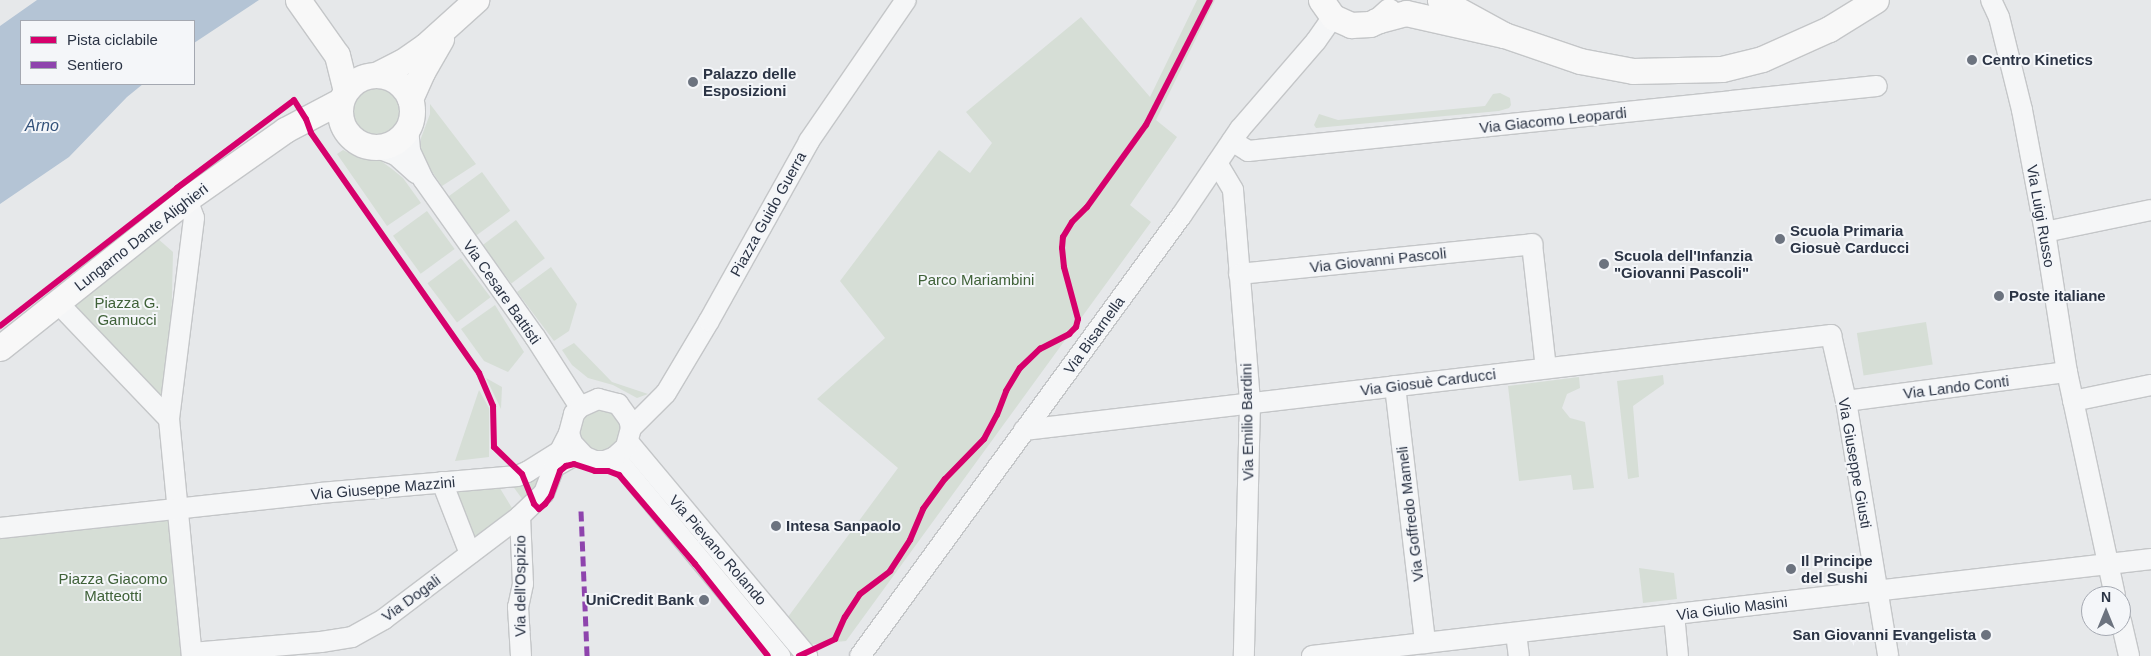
<!DOCTYPE html>
<meta charset="utf-8">
<style>
body{margin:0}
#map{position:relative;width:2151px;height:656px;overflow:hidden;background:#e6e8ea;font-family:Helvetica,sans-serif}
div>[style]{position:absolute}
.green>*{inset:0;background:#d6ded6;transform-origin:0 0}
.round{border-radius:50%}
.water>*{inset:0;background:#b4c4d5}
.roads{filter:drop-shadow(1px 0 #c4c6c8) drop-shadow(-1px 0 #c4c6c8) drop-shadow(0 1px #c4c6c8) drop-shadow(0 -1px #c4c6c8)}
.minor>*{height:20px;margin:-10px;padding:0 10px;transform-origin:10px;border-radius:10px;background:#f5f6f7}
.major>*{height:25px;margin:-12.5px;padding:0 12.5px;transform-origin:12.5px;border-radius:12.5px;background:#f8f8f8}
.major>.ring{margin:-12.5px;padding:0;box-sizing:content-box;background:none;border:25px solid #f8f8f8;border-radius:50%}
.quiet>*{height:5px;margin-top:-2.5px;transform-origin:0;background:repeating-linear-gradient(90deg,#8e44ad 0 10px,transparent 0 15px)}
.cycleway>*{height:6px;margin:-3px;padding:0 3px;transform-origin:3px;border-radius:3px;background:#d6006c}
.dots>*{width:14px;height:14px;translate:-50% -50%;box-sizing:border-box;border:2px solid #f4f6f9;border-radius:50%}
span{translate:-50% -50%;white-space:nowrap;text-align:center;line-height:1.15;-webkit-text-stroke:4px #f4f6f9;paint-order:stroke}
.poi-label{font-size:15px;color:#2b3445;font-weight:700}
.left{translate:0 -50%;text-align:left}
.right{translate:-100% -50%;text-align:right}
.street-label{font-size:15px;color:#2b3445}
.park-label{font-size:15px;color:#3f6138}
.water-label{font-size:16px;color:#34527a;font-style:italic}
.legend{position:absolute;left:20px;top:20px;width:175px;height:65px;box-sizing:border-box;background:#f4f6f9;border:1px solid #a4a8b1;margin:0;padding:6px 9px;list-style:none;font-size:15px;color:#2b3445}
.legend li{display:flex;align-items:center;gap:10px;height:25px}
.legend b{width:25px;border:1px solid #a4a8b1}
.north{position:absolute;left:2081px;top:586px;width:50px;height:50px;box-sizing:border-box;background:#f4f6f9;border:1px solid #a4a8b1;border-radius:50%;rotate:0deg;font-size:14px;font-weight:700;line-height:20px;text-align:center;color:#2b3445}
.north::after{content:'';display:block;margin:auto;width:18px;height:22px;background:#6c737f;clip-path:polygon(50% 0,100% 100%,50% 72%,0 100%)}
</style>
<div id="map">
<div class="green">
<div style="clip-path:polygon(1197px 0,1215px 0,1156px 120px,1177px 137px,1130px 205px,1151px 222px,846px 641px,806px 645px,785px 621px,898px 468px,817px 399px,885px 338px,840px 281px,939px 150px,970px 173px,992px 143px,966px 112px,1081px 17px,1150px 97px)"></div>
<div class="round" style="left:350px;top:82px;width:52px;height:52px"></div>
<div style="clip-path:polygon(1500px 93px,1510px 98px,1511px 105px,1509px 108px,1499px 111px,1316px 128px,1314px 125px,1319px 114px,1338px 120px,1485px 106px,1493px 94px)"></div>
<div style="clip-path:polygon(430px 104px,476px 164px,442px 186px,421px 156px,421px 138px,430px 114px)"></div>
<div style="clip-path:polygon(343px 150px,357px 157px,381px 161px,392px 169px,403px 178px,421px 203px,387px 226px,337px 154px)"></div>
<div style="left:482px;top:172px;width:48px;height:42px;rotate:54deg"></div>
<div style="left:427px;top:211px;width:47px;height:42px;rotate:54deg"></div>
<div style="left:516px;top:220px;width:48px;height:42px;rotate:53deg"></div>
<div style="clip-path:polygon(157px 238px,173px 252px,169px 419px,57px 302px)"></div>
<div style="left:461px;top:258px;width:49px;height:42px;rotate:53deg"></div>
<div style="clip-path:polygon(551px 267px,577px 304px,569px 331px,554px 341px,517px 292px)"></div>
<div style="clip-path:polygon(495px 305px,524px 352px,508px 372px,484px 361px,461px 329px)"></div>
<div style="left:1926px;top:322px;width:43px;height:70px;rotate:81deg"></div>
<div style="clip-path:polygon(574px 343px,612px 382px,648px 394px,637px 398px,613px 385px,588px 378px,572px 365px,562px 350px)"></div>
<div style="clip-path:polygon(1663px 375px,1664px 384px,1633px 406px,1639px 477px,1628px 479px,1617px 381px)"></div>
<div style="clip-path:polygon(1579px 377px,1580px 388px,1567px 394px,1562px 408px,1570px 418px,1585px 422px,1594px 488px,1573px 490px,1571px 475px,1519px 481px,1508px 386px)"></div>
<div style="clip-path:polygon(486px 378px,502px 387px,501px 409px)"></div>
<div style="clip-path:polygon(479px 390px,489px 408px,489px 457px,455px 461px)"></div>
<div style="clip-path:polygon(599px 406px,619px 415px,623px 436px,608px 452px,593px 453px,577px 435px,579px 419px)"></div>
<div style="clip-path:polygon(546px 466px,533px 492px,523px 500px,512px 485px)"></div>
<div style="clip-path:polygon(498px 485px,512px 508px,473px 540px,453px 492px)"></div>
<div style="clip-path:polygon(179px 509px,192px 656px,0 656px,0 528px)"></div>
<div style="clip-path:polygon(1639px 568px,1674px 573px,1677px 599px,1643px 603px)"></div>
</div>
<div class="water">
<div style="clip-path:polygon(37px 0,259px 0,194px 43px,194px 21px,21px 21px,21px 84px,143px 84px,127px 97px,69px 157px,0 204px,0 26px)"></div>
</div>
<div class="roads">
<div class="minor">
<div style="left:1991px;top:0;width:19px;rotate:65deg"></div>
<div style="left:1999px;top:17px;width:96px;rotate:76.1deg"></div>
<div style="left:2022px;top:110px;width:124px;rotate:79.3deg"></div>
<div style="left:2045px;top:232px;width:142px;rotate:81.1deg"></div>
<div style="left:2067px;top:372px;width:229px;rotate:77.9deg"></div>
<div style="left:408px;top:127px;width:24px;rotate:85deg"></div>
<div style="left:410px;top:151px;width:31px;rotate:65deg"></div>
<div style="left:423px;top:179px;width:194px;rotate:54.7deg"></div>
<div style="left:535px;top:337px;width:83px;rotate:57.3deg"></div>
<div style="left:1232px;top:141px;width:19px;rotate:32deg"></div>
<div style="left:1248px;top:151px;width:632px;rotate:-5.9deg"></div>
<div style="left:375px;top:147px;width:22px;rotate:21deg"></div>
<div style="left:396px;top:155px;width:27px;rotate:42deg"></div>
<div style="left:1217px;top:163px;width:31px;rotate:59deg"></div>
<div style="left:1233px;top:190px;width:214px;rotate:85.4deg"></div>
<div style="left:1250px;top:403px;width:253px;rotate:91.4deg"></div>
<div style="left:187px;top:199px;width:20px;rotate:70deg"></div>
<div style="left:194px;top:218px;width:203px;rotate:97.1deg"></div>
<div style="left:169px;top:419px;width:238px;rotate:84.5deg"></div>
<div style="left:2045px;top:232px;width:108px;rotate:-11.7deg"></div>
<div style="left:1239px;top:274px;width:295px;rotate:-5.8deg"></div>
<div style="left:1532px;top:244px;width:125px;rotate:83.6deg"></div>
<div style="left:57px;top:302px;width:162px;rotate:46.3deg"></div>
<div style="left:1395px;top:386px;width:259px;rotate:83.3deg"></div>
<div style="left:1846px;top:401px;width:223px;rotate:-7.5deg"></div>
<div style="left:2073px;top:401px;width:80px;rotate:-11.6deg"></div>
<div style="left:631px;top:428px;width:49px;rotate:-45deg"></div>
<div style="left:666px;top:393px;width:84px;rotate:-59.2deg"></div>
<div style="left:709px;top:321px;width:206px;rotate:-60.9deg"></div>
<div style="left:809px;top:141px;width:171px;rotate:-55.5deg"></div>
<div style="left:1024px;top:430px;width:813px;rotate:-6.71deg"></div>
<div style="left:1831px;top:335px;width:68px;rotate:77.2deg"></div>
<div style="left:1846px;top:401px;width:258px;rotate:80.6deg"></div>
<div style="left:629px;top:443px;width:278px;rotate:50.1deg"></div>
<div style="left:615px;top:457px;width:259px;rotate:50.3deg"></div>
<div style="left:442px;top:482px;width:77px;rotate:68.7deg"></div>
<div style="left:520px;top:516px;width:68px;rotate:87.5deg"></div>
<div style="left:523px;top:584px;width:24px;rotate:102deg"></div>
<div style="left:518px;top:607px;width:49px;rotate:86.5deg"></div>
<div style="left:0;top:528px;width:322px;rotate:-6.2deg"></div>
<div style="left:320px;top:493px;width:198px;rotate:-4.9deg"></div>
<div style="left:517px;top:476px;width:11px;rotate:-22deg"></div>
<div style="left:527px;top:472px;width:39px;rotate:-32deg"></div>
<div style="left:560px;top:451px;width:20px;rotate:-63deg"></div>
<div style="left:569px;top:433px;width:20px;rotate:-75deg"></div>
<div style="left:574px;top:414px;width:9px;rotate:-49deg"></div>
<div style="left:580px;top:407px;width:20px;rotate:-24deg"></div>
<div style="left:598px;top:399px;width:21px;rotate:14deg"></div>
<div style="left:618px;top:404px;width:19px;rotate:54deg"></div>
<div style="left:629px;top:419px;width:9px;rotate:77deg"></div>
<div style="left:631px;top:428px;width:20px;rotate:105deg"></div>
<div style="left:626px;top:447px;width:15px;rotate:138deg"></div>
<div style="left:615px;top:457px;width:11px;rotate:158deg"></div>
<div style="left:605px;top:461px;width:10px;rotate:180deg"></div>
<div style="left:595px;top:461px;width:11px;rotate:-158deg"></div>
<div style="left:585px;top:457px;width:19px;rotate:-133deg"></div>
<div style="left:572px;top:443px;width:10px;rotate:-107deg"></div>
<div style="left:1674px;top:614px;width:42px;rotate:84.6deg"></div>
<div style="left:2121px;top:621px;width:36px;rotate:77deg"></div>
<div style="left:1516px;top:633px;width:23px;rotate:83deg"></div>
<div style="left:192px;top:653px;width:129px;rotate:-4.9deg"></div>
<div style="left:321px;top:642px;width:31px;rotate:-9deg"></div>
<div style="left:352px;top:637px;width:37px;rotate:-29deg"></div>
<div style="left:384px;top:619px;width:171px;rotate:-37.1deg"></div>
<div style="left:520px;top:516px;width:33px;rotate:-44deg"></div>
<div style="left:544px;top:493px;width:28px;rotate:-69deg"></div>
<div style="left:554px;top:467px;width:18px;rotate:-29deg"></div>
<div style="left:860px;top:656px;width:545px;rotate:-53.89deg"></div>
<div style="left:1181px;top:216px;width:105px;rotate:-55.9deg"></div>
<div style="left:1240px;top:129px;width:116px;rotate:-49.2deg"></div>
<div style="left:1316px;top:41px;width:29px;rotate:-55deg"></div>
<div style="left:1312px;top:656px;width:845px;rotate:-6.59deg"></div>
</div>
<div class="major">
<div style="left:298px;top:0;width:67px;rotate:54.7deg"></div>
<div style="left:337px;top:55px;width:36px;rotate:76deg"></div>
<div style="left:1321px;top:0;width:21px;rotate:55deg"></div>
<div style="left:1333px;top:17px;width:20px;rotate:24deg"></div>
<div style="left:1351px;top:25px;width:19px;rotate:-3deg"></div>
<div style="left:1370px;top:24px;width:10px;rotate:-24deg"></div>
<div style="left:1379px;top:20px;width:13px;rotate:-42deg"></div>
<div style="left:1376px;top:21px;width:31px;rotate:-15deg"></div>
<div style="left:1406px;top:13px;width:100px;rotate:12.7deg"></div>
<div style="left:1504px;top:35px;width:73px;rotate:-151.3deg"></div>
<div style="left:1504px;top:35px;width:80px;rotate:18.9deg"></div>
<div style="left:1580px;top:61px;width:54px;rotate:10.7deg"></div>
<div style="left:1633px;top:71px;width:89px;rotate:-1.3deg"></div>
<div style="left:1722px;top:69px;width:41px;rotate:-14deg"></div>
<div style="left:1762px;top:59px;width:73px;rotate:-24.1deg"></div>
<div style="left:1829px;top:29px;width:55px;rotate:-31.7deg"></div>
<div style="left:378px;top:74px;width:27px;rotate:-27deg"></div>
<div style="left:402px;top:62px;width:28px;rotate:-35deg"></div>
<div style="left:425px;top:46px;width:69px;rotate:-42deg"></div>
<div class="ring" style="left:340px;top:75px;width:47px;height:47px"></div>
<div style="left:410px;top:99px;width:30px;rotate:-66deg"></div>
<div style="left:422px;top:72px;width:38px;rotate:-60deg"></div>
<div style="left:0;top:348px;width:239px;rotate:-38.5deg"></div>
<div style="left:187px;top:199px;width:120px;rotate:-35.1deg"></div>
<div style="left:285px;top:130px;width:62px;rotate:-27.8deg"></div>
</div>
</div>
<div class="quiet">
<div style="left:581px;top:511px;width:145px;rotate:87.6deg"></div>
</div>
<div class="cycleway">
<div style="left:0;top:326px;width:224px;rotate:-37.9deg"></div>
<div style="left:177px;top:188px;width:146px;rotate:-36.9deg"></div>
<div style="left:294px;top:100px;width:22px;rotate:58deg"></div>
<div style="left:306px;top:119px;width:15px;rotate:70deg"></div>
<div style="left:311px;top:133px;width:293px;rotate:55deg"></div>
<div style="left:479px;top:373px;width:36px;rotate:67deg"></div>
<div style="left:493px;top:406px;width:41px;rotate:88.6deg"></div>
<div style="left:494px;top:447px;width:39px;rotate:44deg"></div>
<div style="left:522px;top:474px;width:32px;rotate:68deg"></div>
<div style="left:534px;top:504px;width:7px;rotate:45deg"></div>
<div style="left:539px;top:509px;width:8px;rotate:-40deg"></div>
<div style="left:545px;top:504px;width:10px;rotate:-53deg"></div>
<div style="left:551px;top:496px;width:27px;rotate:-70deg"></div>
<div style="left:560px;top:471px;width:8px;rotate:-40deg"></div>
<div style="left:566px;top:466px;width:8px;rotate:-14deg"></div>
<div style="left:574px;top:464px;width:22px;rotate:18deg"></div>
<div style="left:595px;top:471px;width:13px"></div>
<div style="left:608px;top:471px;width:12px;rotate:20deg"></div>
<div style="left:619px;top:475px;width:117px;rotate:49.5deg"></div>
<div style="left:695px;top:564px;width:117px;rotate:51.6deg"></div>
<div style="left:799px;top:656px;width:40px;rotate:-25deg"></div>
<div style="left:835px;top:639px;width:24px;rotate:-66deg"></div>
<div style="left:845px;top:617px;width:27px;rotate:-57deg"></div>
<div style="left:860px;top:594px;width:38px;rotate:-37deg"></div>
<div style="left:890px;top:571px;width:37px;rotate:-57deg"></div>
<div style="left:910px;top:540px;width:34px;rotate:-67deg"></div>
<div style="left:923px;top:509px;width:37px;rotate:-54deg"></div>
<div style="left:945px;top:479px;width:56px;rotate:-45.7deg"></div>
<div style="left:984px;top:439px;width:27px;rotate:-62deg"></div>
<div style="left:997px;top:415px;width:26px;rotate:-69deg"></div>
<div style="left:1006px;top:391px;width:27px;rotate:-59deg"></div>
<div style="left:1020px;top:368px;width:28px;rotate:-44deg"></div>
<div style="left:1040px;top:349px;width:33px;rotate:-27deg"></div>
<div style="left:1069px;top:334px;width:10px;rotate:-45deg"></div>
<div style="left:1076px;top:327px;width:8px;rotate:-76deg"></div>
<div style="left:1078px;top:319px;width:54px;rotate:-105.1deg"></div>
<div style="left:1064px;top:267px;width:19px;rotate:-96deg"></div>
<div style="left:1062px;top:248px;width:11px;rotate:-85deg"></div>
<div style="left:1063px;top:237px;width:17px;rotate:-59deg"></div>
<div style="left:1072px;top:222px;width:21px;rotate:-45deg"></div>
<div style="left:1087px;top:207px;width:101px;rotate:-54.3deg"></div>
<div style="left:1146px;top:125px;width:140px;rotate:-62.9deg"></div>
</div>
<div class="dots">
<div style="left:1972px;top:60px;background:#6c737f"></div>
<div style="left:693px;top:82px;background:#6c737f"></div>
<div style="left:1780px;top:239px;background:#6c737f"></div>
<div style="left:1604px;top:264px;background:#6c737f"></div>
<div style="left:1999px;top:296px;background:#6c737f"></div>
<div style="left:776px;top:526px;background:#6c737f"></div>
<div style="left:1791px;top:569px;background:#6c737f"></div>
<div style="left:704px;top:600px;background:#6c737f"></div>
<div style="left:1986px;top:635px;background:#6c737f"></div>
</div>
<div class="poi-label">
<span class="left" style="left:1982px;top:60px">Centro Kinetics</span>
<span class="left" style="left:703px;top:82px">Palazzo delle<br>Esposizioni</span>
<span class="left" style="left:1790px;top:239px">Scuola Primaria<br>Giosuè Carducci</span>
<span class="left" style="left:1614px;top:264px">Scuola dell'Infanzia<br>"Giovanni Pascoli"</span>
<span class="left" style="left:2009px;top:296px">Poste italiane</span>
<span class="left" style="left:786px;top:526px">Intesa Sanpaolo</span>
<span class="left" style="left:1801px;top:569px">Il Principe<br>del Sushi</span>
<span class="right" style="left:694px;top:600px">UniCredit Bank</span>
<span class="right" style="left:1976px;top:635px">San Giovanni Evangelista</span>
</div>
<div class="street-label">
<span style="left:1553px;top:120px;rotate:-6deg">Via Giacomo Leopardi</span>
<span style="left:768px;top:214px;rotate:-61deg">Piazza Guido Guerra</span>
<span style="left:2041px;top:216px;rotate:80deg">Via Luigi Russo</span>
<span style="left:141px;top:237px;rotate:-38deg">Lungarno Dante Alighieri</span>
<span style="left:1378px;top:260px;rotate:-6deg">Via Giovanni Pascoli</span>
<span style="left:502px;top:292px;rotate:55deg">Via Cesare Battisti</span>
<span style="left:1094px;top:335px;rotate:-54deg">Via Bisarnella</span>
<span style="left:1428px;top:382px;rotate:-7deg">Via Giosuè Carducci</span>
<span style="left:1956px;top:387px;rotate:-7deg">Via Lando Conti</span>
<span style="left:1247px;top:422px;rotate:-91deg">Via Emilio Bardini</span>
<span style="left:1855px;top:463px;rotate:80deg">Via Giuseppe Giusti</span>
<span style="left:383px;top:488px;rotate:-5deg">Via Giuseppe Mazzini</span>
<span style="left:1410px;top:514px;rotate:-97deg">Via Goffredo Mameli</span>
<span style="left:718px;top:550px;rotate:49deg">Via Pievano Rolando</span>
<span style="left:520px;top:586px;rotate:-90deg">Via dell'Ospizio</span>
<span style="left:411px;top:598px;rotate:-36deg">Via Dogali</span>
<span style="left:1732px;top:608px;rotate:-7deg">Via Giulio Masini</span>
</div>
<div class="park-label">
<span style="left:976px;top:280px">Parco Mariambini</span>
<span style="left:127px;top:311px">Piazza G.<br>Gamucci</span>
<span style="left:113px;top:587px">Piazza Giacomo<br>Matteotti</span>
</div>
<div class="water-label">
<span style="left:42px;top:126px">Arno</span>
</div>
<ul class="legend">
<li><b style="height:6px;background:#d6006c"></b>Pista ciclabile</li>
<li><b style="height:6px;background:#8e44ad"></b>Sentiero</li>
</ul>
<div class="north">N</div>
</div>
